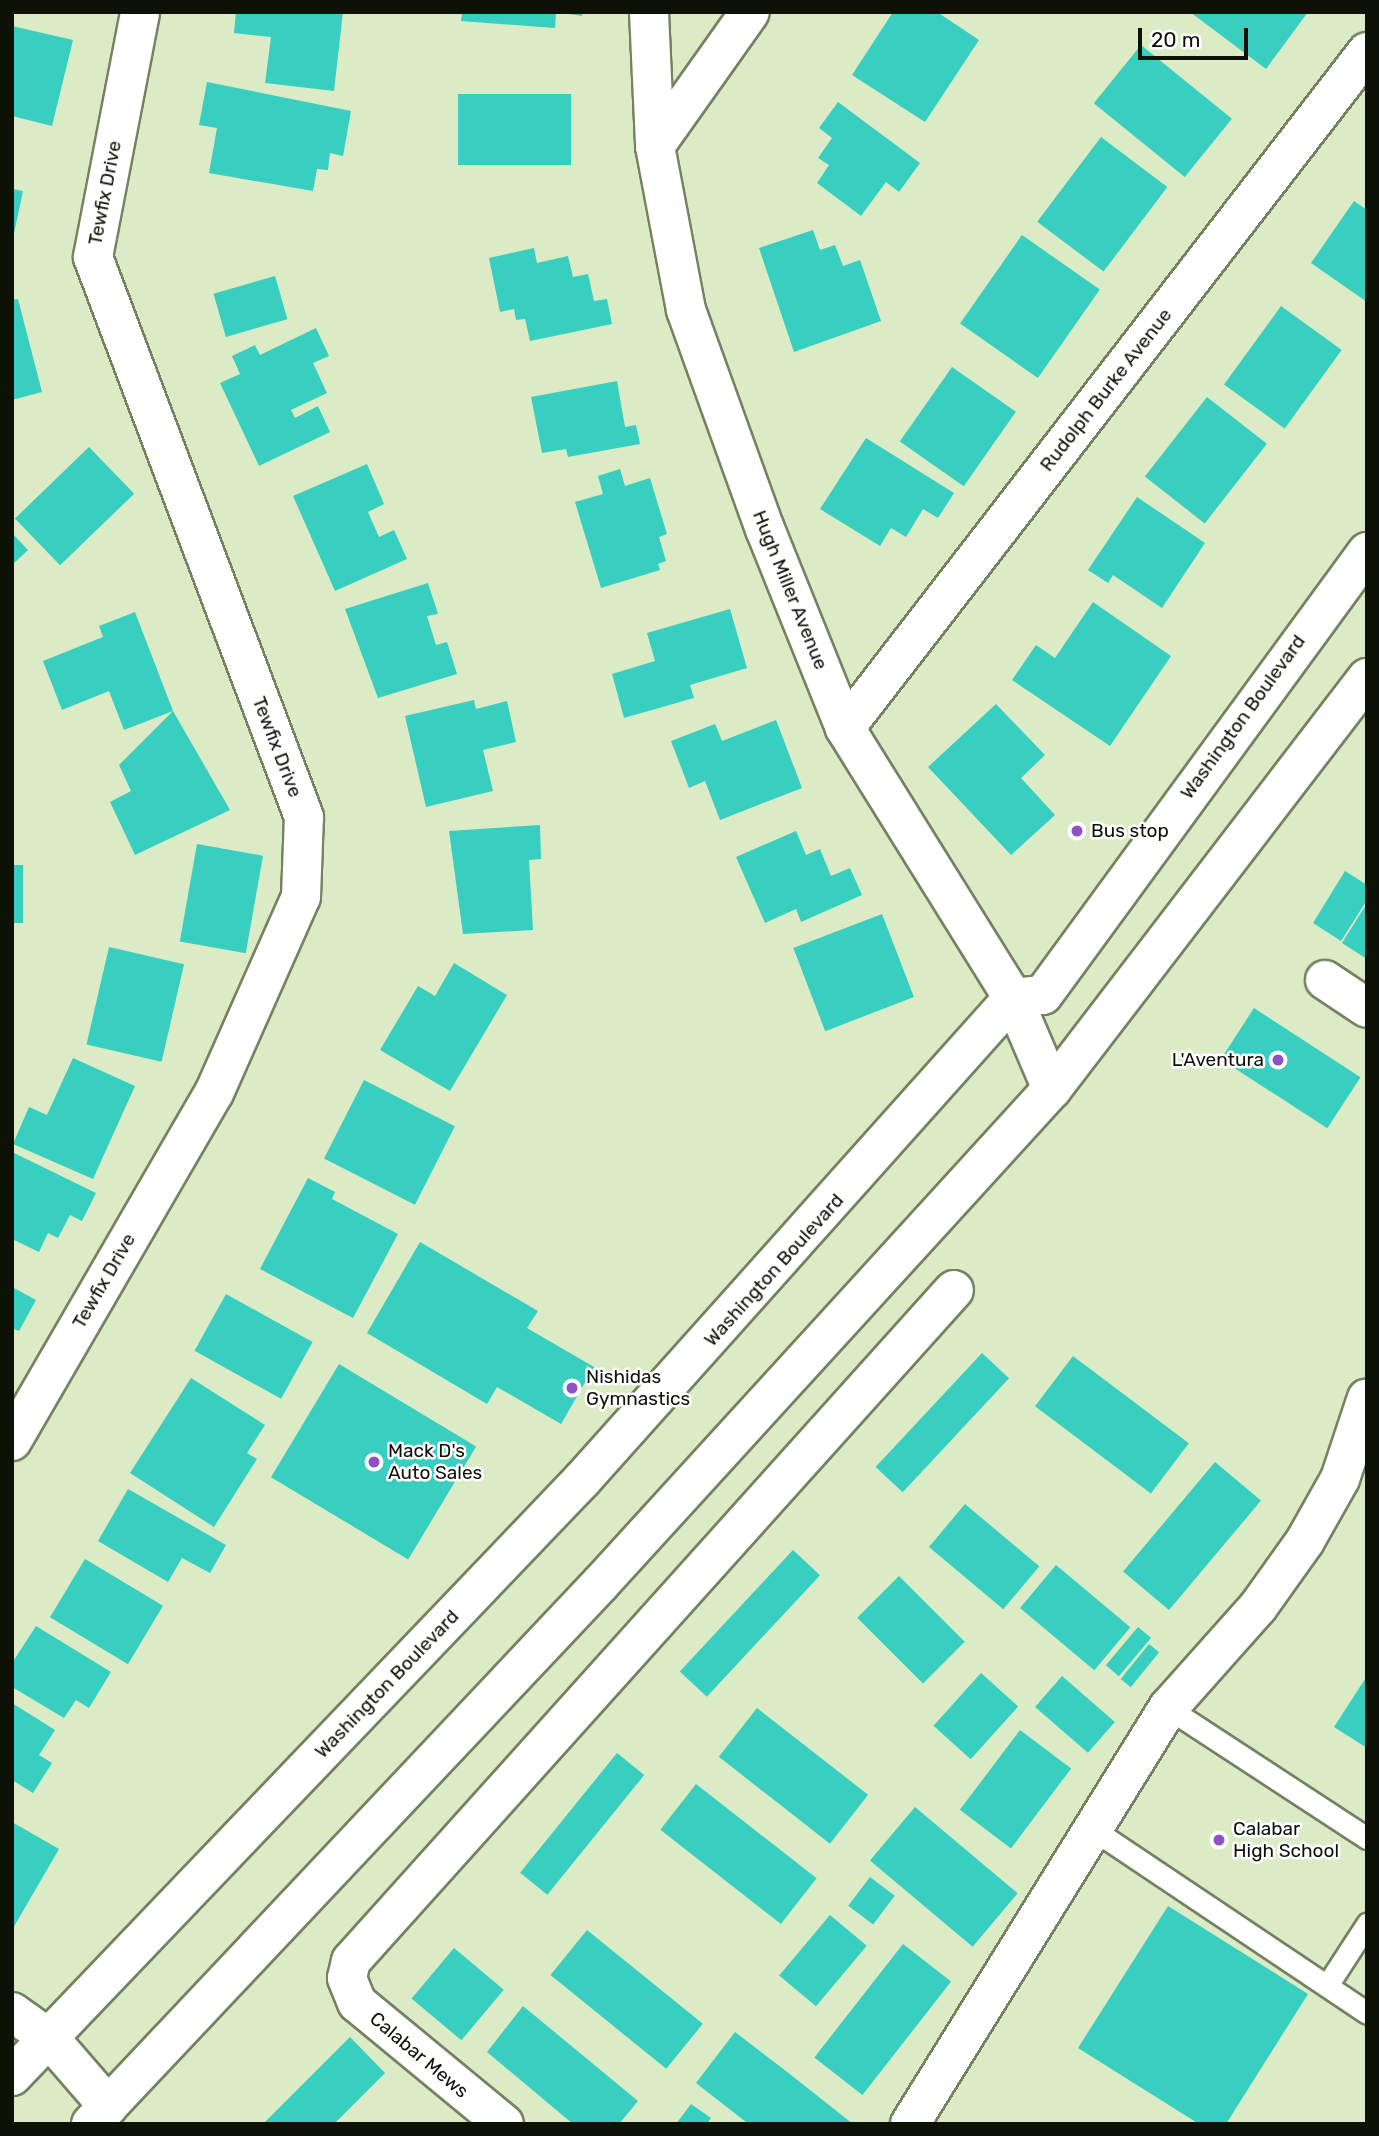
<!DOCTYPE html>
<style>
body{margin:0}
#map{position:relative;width:1379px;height:2136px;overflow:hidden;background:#dbebc6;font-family:Rubik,sans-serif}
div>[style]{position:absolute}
.building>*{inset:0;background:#38cec0;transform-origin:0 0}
.roads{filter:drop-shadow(2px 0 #748261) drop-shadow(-2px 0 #748261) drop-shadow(0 2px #748261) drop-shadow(0 -2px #748261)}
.service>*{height:21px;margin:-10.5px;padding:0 10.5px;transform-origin:10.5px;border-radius:10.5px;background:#fff}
.minor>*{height:38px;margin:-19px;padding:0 19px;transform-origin:19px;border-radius:19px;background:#fff}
.trunk>*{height:38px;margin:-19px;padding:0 19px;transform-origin:19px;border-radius:19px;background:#fff}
.dots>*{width:19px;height:19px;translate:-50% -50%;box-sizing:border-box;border:4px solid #fff;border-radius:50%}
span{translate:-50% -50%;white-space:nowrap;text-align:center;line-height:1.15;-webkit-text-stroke:5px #fff;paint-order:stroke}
.street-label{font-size:19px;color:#0d1106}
.poi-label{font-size:19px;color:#0d1106}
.left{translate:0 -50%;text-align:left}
.right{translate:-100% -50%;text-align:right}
.frame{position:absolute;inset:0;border:14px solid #0d1106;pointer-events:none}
.scale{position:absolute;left:1138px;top:28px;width:110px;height:32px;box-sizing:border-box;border:4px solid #0d1106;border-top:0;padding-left:9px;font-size:21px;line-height:24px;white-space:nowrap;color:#0d1106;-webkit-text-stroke:5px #fff;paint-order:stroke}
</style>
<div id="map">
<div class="building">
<div style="clip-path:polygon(236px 12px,343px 12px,334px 91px,265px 83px,271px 37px,234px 33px)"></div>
<div style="clip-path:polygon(462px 12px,556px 12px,555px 28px,461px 21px)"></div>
<div style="clip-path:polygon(556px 12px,582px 12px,582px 16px)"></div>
<div style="clip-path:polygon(893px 12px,937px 12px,979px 40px,925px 122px,852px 75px)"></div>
<div style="clip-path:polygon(1190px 12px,1308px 12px,1266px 69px)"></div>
<div style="clip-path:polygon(12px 26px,73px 40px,52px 126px,12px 116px)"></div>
<div style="left:1141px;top:45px;width:117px;height:75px;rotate:39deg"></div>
<div style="clip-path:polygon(207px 82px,351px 111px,343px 156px,330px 153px,328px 170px,317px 169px,313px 191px,209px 173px,217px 128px,199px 125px)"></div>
<div style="left:571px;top:94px;width:71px;height:113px;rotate:90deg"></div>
<div style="clip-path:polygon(838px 102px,920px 163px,899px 192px,886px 182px,861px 216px,817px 183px,829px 165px,818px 158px,832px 138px,819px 128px)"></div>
<div style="left:1101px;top:137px;width:83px;height:106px;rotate:37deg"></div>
<div style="clip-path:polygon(12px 189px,23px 191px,13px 238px,12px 238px)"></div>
<div style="clip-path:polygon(1354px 201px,1367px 210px,1367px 302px,1311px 263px)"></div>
<div style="clip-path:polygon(813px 230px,820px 250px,835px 245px,843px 266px,860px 260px,881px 321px,794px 352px,759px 248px)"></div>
<div style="left:1022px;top:235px;width:95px;height:108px;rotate:35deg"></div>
<div style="clip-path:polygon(534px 248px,537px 263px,568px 256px,573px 277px,588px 274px,594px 301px,607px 299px,612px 324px,530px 341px,525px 319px,516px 320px,514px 309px,500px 312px,489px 258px)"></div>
<div style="left:275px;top:276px;width:45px;height:64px;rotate:74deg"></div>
<div style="clip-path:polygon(18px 299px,42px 392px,12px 400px,12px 300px)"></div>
<div style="left:1281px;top:306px;width:75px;height:97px;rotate:36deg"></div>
<div style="clip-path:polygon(316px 328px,329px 356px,313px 363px,327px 393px,291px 410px,295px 418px,318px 406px,330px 432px,259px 466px,220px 383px,240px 374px,232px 356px,255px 345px,260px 355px)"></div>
<div style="left:952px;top:367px;width:78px;height:91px;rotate:35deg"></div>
<div style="clip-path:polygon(617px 381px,625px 427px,636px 425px,640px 444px,568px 457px,566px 449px,542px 453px,531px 397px)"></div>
<div style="left:1207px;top:397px;width:76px;height:101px;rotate:38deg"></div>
<div style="clip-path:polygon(866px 438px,954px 493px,938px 518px,923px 509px,906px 537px,891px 528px,880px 546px,820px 509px)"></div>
<div style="left:89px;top:447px;width:65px;height:103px;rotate:46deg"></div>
<div style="clip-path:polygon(367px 464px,384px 504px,368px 512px,379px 537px,394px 530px,407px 559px,335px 591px,293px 496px)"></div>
<div style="clip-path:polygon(620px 469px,625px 486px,650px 478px,667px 534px,659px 537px,666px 561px,658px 564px,660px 570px,601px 588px,575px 502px,603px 494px,598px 476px)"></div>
<div style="clip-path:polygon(1137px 497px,1205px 543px,1162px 608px,1113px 575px,1108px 583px,1088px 570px)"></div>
<div style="clip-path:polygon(12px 533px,28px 550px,12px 565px)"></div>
<div style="clip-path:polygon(428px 583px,438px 614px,427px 616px,436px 645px,447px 642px,457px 674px,378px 698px,345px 609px)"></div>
<div style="clip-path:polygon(1093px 602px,1171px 656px,1110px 746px,1012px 680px,1036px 645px,1055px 658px)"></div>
<div style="clip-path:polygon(730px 609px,747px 668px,690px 685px,694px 698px,624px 718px,612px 674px,655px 661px,647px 633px)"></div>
<div style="clip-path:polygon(135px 612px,173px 711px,230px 810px,135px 855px,110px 802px,131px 791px,119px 765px,173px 711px,124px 730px,109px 691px,62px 710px,43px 661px,103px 637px,99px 626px)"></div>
<div style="clip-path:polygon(474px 700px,476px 709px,507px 701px,516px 742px,483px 750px,493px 791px,426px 807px,405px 716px)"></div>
<div style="clip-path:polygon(996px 704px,1045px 755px,1021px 778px,1055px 815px,1011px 855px,928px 767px)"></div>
<div style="clip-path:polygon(776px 720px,802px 788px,720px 820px,705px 781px,689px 788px,671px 741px,715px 724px,722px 741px)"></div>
<div style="clip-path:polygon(540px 825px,541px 859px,529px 860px,533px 930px,463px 934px,449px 831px)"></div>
<div style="clip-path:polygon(796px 831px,806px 855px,820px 849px,831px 876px,850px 868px,862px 895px,801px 922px,796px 909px,765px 923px,736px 857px)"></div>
<div style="left:197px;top:844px;width:67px;height:99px;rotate:10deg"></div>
<div style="left:12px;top:865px;width:11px;height:58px"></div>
<div style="clip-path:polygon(1345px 871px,1367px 885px,1367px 900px,1341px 941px,1313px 923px)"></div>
<div style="clip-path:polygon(1367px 903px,1367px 959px,1342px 943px)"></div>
<div style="left:882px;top:914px;width:89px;height:95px;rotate:69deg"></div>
<div style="left:109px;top:947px;width:77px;height:100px;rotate:13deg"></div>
<div style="clip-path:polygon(454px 963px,507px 995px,450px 1091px,380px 1050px,418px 986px,435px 996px)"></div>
<div style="left:1254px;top:1008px;width:127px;height:61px;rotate:33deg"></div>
<div style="clip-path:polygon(73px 1058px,135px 1086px,93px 1179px,13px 1144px,29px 1107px,47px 1115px)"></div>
<div style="left:364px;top:1080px;width:102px;height:88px;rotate:27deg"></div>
<div style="clip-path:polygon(12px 1152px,96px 1193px,82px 1221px,70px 1215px,58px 1238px,48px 1233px,39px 1252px,12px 1239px)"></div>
<div style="clip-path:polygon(308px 1178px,335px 1192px,332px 1199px,398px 1234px,353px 1318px,260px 1269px)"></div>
<div style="clip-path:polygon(420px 1242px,538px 1311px,527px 1328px,594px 1367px,561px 1424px,497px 1387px,487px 1404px,367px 1333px)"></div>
<div style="clip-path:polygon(12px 1287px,36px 1300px,19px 1331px,12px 1328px)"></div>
<div style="left:226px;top:1294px;width:99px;height:65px;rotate:29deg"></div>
<div style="left:982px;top:1353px;width:37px;height:156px;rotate:43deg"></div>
<div style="left:1073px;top:1356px;width:145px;height:63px;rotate:37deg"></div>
<div style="left:339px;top:1364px;width:160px;height:132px;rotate:31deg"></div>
<div style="clip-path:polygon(191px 1378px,265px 1425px,247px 1453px,257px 1459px,214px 1527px,130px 1473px)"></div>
<div style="left:1215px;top:1462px;width:60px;height:143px;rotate:40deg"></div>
<div style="clip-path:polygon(128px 1489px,226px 1545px,210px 1573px,182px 1558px,168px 1582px,98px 1541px)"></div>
<div style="left:965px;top:1504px;width:97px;height:56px;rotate:40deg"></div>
<div style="left:793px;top:1550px;width:37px;height:166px;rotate:43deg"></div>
<div style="left:85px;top:1559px;width:91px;height:68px;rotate:31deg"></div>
<div style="left:1056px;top:1565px;width:97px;height:56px;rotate:40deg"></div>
<div style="left:899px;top:1576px;width:93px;height:59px;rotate:45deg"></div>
<div style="clip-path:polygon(36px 1626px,111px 1672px,89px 1708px,76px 1700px,64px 1718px,12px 1687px,12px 1663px)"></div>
<div style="left:1138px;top:1627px;width:17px;height:50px;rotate:40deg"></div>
<div style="left:1149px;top:1644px;width:13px;height:45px;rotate:39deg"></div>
<div style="left:981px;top:1673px;width:50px;height:71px;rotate:42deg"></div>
<div style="left:1062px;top:1676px;width:70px;height:41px;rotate:41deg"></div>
<div style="clip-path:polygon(1367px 1676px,1367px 1748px,1334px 1727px)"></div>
<div style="clip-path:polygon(12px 1703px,55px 1730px,39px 1755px,52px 1763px,33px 1793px,12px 1780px)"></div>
<div style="left:757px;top:1708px;width:141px;height:62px;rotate:38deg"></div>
<div style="left:1020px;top:1730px;width:64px;height:100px;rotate:37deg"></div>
<div style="left:617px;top:1753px;width:35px;height:154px;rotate:39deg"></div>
<div style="left:696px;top:1784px;width:153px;height:58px;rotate:38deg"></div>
<div style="left:915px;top:1807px;width:134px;height:70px;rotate:40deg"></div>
<div style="clip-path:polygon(12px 1822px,59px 1849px,12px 1930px)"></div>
<div style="left:870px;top:1877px;width:31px;height:36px;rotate:37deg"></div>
<div style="clip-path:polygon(1168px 1906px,1308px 1994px,1226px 2124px,1199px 2124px,1078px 2048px)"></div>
<div style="left:830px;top:1915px;width:48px;height:79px;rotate:40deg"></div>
<div style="left:587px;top:1930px;width:149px;height:58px;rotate:39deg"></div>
<div style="left:903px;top:1944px;width:61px;height:144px;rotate:38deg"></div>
<div style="left:454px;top:1948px;width:65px;height:66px;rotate:40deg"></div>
<div style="clip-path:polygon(523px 2006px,638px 2101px,619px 2124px,573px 2124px,487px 2052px)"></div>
<div style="clip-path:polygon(735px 2032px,786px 2071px,853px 2124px,746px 2122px,696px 2083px)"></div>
<div style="clip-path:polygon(350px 2037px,385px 2073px,334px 2124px,263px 2124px)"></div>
<div style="clip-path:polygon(691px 2104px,711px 2118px,707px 2124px,676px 2124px)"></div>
</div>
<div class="roads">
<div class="service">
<div style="left:1168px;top:1708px;width:238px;rotate:33.2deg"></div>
<div style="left:1091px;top:1828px;width:332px;rotate:33.8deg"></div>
<div style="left:1328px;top:1984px;width:72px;rotate:-57deg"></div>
</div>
<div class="minor">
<div style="left:649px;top:12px;width:134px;rotate:87.4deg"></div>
<div style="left:655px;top:146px;width:167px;rotate:79.3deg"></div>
<div style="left:686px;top:310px;width:233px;rotate:70.2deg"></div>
<div style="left:765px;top:529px;width:214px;rotate:68.1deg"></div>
<div style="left:845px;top:728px;width:318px;rotate:58.1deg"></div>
<div style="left:1013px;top:998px;width:99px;rotate:66.8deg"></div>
<div style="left:655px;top:146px;width:164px;rotate:-54.7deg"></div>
<div style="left:845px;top:728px;width:854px;rotate:-52.33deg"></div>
<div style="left:1325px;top:980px;width:50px;rotate:33.7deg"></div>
<div style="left:12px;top:1441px;width:402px;rotate:-59.9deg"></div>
<div style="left:214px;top:1093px;width:214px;rotate:-66.1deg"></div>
<div style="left:301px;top:897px;width:80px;rotate:-87.9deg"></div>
<div style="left:304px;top:817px;width:598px;rotate:-110.65deg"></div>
<div style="left:93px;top:257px;width:249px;rotate:-79.1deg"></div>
<div style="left:12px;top:2012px;width:47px;rotate:35.4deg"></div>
<div style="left:50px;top:2039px;width:89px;rotate:49.1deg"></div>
<div style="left:504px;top:2124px;width:190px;rotate:-140.5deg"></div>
<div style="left:357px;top:2003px;width:27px;rotate:-112deg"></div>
<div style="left:347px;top:1978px;width:17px;rotate:-77deg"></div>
<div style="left:351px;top:1961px;width:902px;rotate:-48.06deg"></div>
<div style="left:910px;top:2124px;width:490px;rotate:-58.2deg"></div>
<div style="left:1168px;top:1708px;width:135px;rotate:-48.3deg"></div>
<div style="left:1258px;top:1607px;width:81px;rotate:-54.5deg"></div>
<div style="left:1305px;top:1541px;width:71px;rotate:-60.6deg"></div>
<div style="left:1340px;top:1479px;width:85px;rotate:-71.6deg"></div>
</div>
<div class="trunk">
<div style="left:12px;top:2076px;width:825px;rotate:-46.28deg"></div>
<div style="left:582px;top:1480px;width:647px;rotate:-48.2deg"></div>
<div style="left:1013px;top:998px;width:30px;rotate:-6deg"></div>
<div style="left:1043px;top:995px;width:549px;rotate:-53.82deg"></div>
<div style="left:91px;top:2124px;width:743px;rotate:-46.69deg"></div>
<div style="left:601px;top:1583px;width:669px;rotate:-47.61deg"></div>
<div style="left:1052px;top:1089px;width:518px;rotate:-52.53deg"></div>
</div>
</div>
<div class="dots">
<div style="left:1077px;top:831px;background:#8f51c6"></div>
<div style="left:1278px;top:1060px;background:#8f51c6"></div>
<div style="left:572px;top:1388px;background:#8f51c6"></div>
<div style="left:374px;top:1462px;background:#8f51c6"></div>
<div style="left:1219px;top:1840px;background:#8f51c6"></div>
</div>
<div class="street-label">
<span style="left:105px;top:193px;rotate:-79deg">Tewfix Drive</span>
<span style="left:1106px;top:390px;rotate:-52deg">Rudolph Burke Avenue</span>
<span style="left:790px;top:590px;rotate:68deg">Hugh Miller Avenue</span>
<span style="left:1243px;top:717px;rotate:-54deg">Washington Boulevard</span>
<span style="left:277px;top:747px;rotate:69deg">Tewfix Drive</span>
<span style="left:774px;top:1270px;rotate:-48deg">Washington Boulevard</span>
<span style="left:104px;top:1281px;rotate:-60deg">Tewfix Drive</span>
<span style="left:387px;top:1684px;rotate:-46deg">Washington Boulevard</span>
<span style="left:419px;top:2055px;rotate:40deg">Calabar Mews</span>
</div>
<div class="poi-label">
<span class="left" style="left:1091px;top:831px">Bus stop</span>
<span class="right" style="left:1264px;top:1060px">L'Aventura</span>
<span class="left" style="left:586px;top:1388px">Nishidas<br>Gymnastics</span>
<span class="left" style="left:388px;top:1462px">Mack D's<br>Auto Sales</span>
<span class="left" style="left:1233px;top:1840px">Calabar<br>High School</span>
</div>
<div class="frame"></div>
<div class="scale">20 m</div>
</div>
